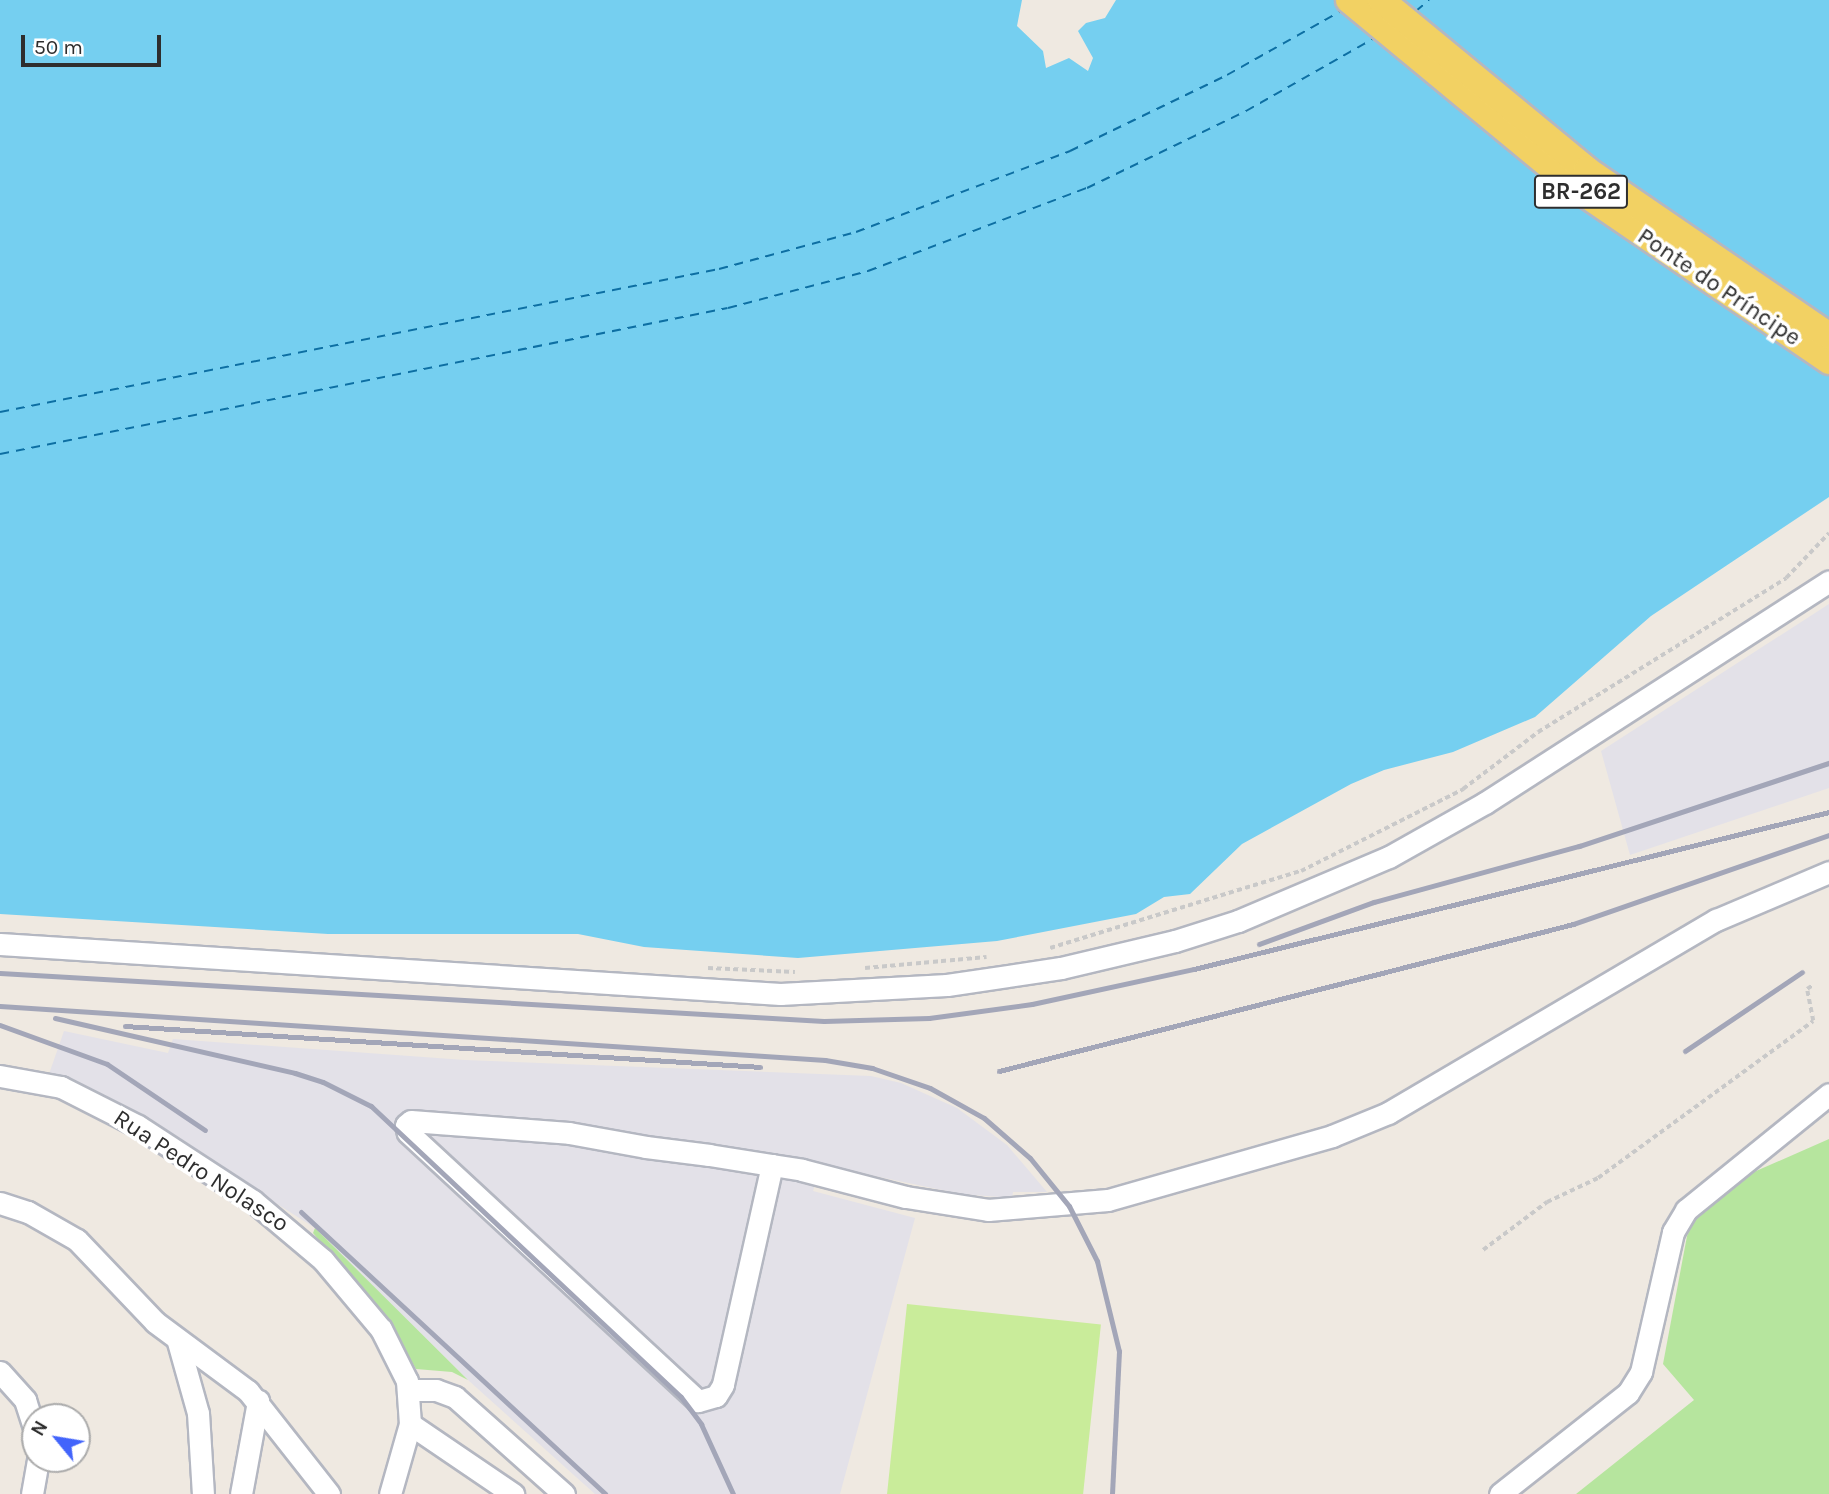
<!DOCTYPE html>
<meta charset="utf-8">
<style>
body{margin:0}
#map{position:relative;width:1829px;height:1494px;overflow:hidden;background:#efe9e1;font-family:Karla,sans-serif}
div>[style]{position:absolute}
.industrial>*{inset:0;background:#e3e1e8}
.green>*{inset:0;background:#b6e59e}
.pitch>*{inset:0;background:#c9ec9a;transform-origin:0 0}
.water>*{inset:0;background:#75cff0}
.ferry>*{height:2px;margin-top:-1px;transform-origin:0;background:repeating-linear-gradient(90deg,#0d6fa3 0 9px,transparent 0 16px)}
.path>*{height:3.5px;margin-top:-1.75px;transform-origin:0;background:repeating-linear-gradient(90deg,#c9c9c9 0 5px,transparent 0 8.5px)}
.roads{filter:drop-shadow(2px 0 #b4b7c1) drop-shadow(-2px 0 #b4b7c1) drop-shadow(0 2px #b4b7c1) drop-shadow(0 -2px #b4b7c1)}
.minor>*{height:21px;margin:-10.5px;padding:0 10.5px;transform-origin:10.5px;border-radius:10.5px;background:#fff}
.major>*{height:26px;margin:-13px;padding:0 13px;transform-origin:13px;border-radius:13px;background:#f2d163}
.rail>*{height:5px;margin:-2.5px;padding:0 2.5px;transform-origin:2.5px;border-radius:2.5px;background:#a3a6b8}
span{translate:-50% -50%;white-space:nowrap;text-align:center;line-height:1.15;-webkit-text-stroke:7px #fff;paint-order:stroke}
.shield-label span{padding:2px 5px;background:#fff;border:2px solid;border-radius:5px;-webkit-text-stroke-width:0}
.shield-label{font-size:23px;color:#2e2e2e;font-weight:700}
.street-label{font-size:24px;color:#2e2e2e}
.north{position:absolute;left:21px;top:1403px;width:70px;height:70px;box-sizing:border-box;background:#fff;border:2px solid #ababab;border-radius:50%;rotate:300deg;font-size:19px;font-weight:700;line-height:28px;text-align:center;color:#2e2e2e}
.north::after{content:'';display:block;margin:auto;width:24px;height:32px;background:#4264fb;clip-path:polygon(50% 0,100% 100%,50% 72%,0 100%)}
.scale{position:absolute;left:21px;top:35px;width:140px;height:32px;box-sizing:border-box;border:4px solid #2e2e2e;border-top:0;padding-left:9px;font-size:21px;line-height:24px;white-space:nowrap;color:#2e2e2e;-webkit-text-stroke:5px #fff;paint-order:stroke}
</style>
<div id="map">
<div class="industrial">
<div style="clip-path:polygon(1829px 604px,1829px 788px,1630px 855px,1601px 751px)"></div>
<div style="clip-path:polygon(64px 1031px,168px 1053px,173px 1039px,465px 1060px,871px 1076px,901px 1083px,957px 1108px,1007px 1145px,1047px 1192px,1013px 1192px,1012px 1198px,961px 1194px,822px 1165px,813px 1191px,915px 1218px,840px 1494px,595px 1494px,468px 1380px,315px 1228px,241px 1181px,48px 1077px)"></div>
</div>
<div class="green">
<div style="clip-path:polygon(1829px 1139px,1829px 1494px,1576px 1494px,1694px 1400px,1663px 1364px,1687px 1236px,1697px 1215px,1731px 1182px)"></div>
<div style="clip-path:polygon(315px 1228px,468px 1380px,452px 1372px,416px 1369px,389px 1323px,313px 1233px)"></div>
</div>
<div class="pitch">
<div style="left:907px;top:1304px;width:195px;height:191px;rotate:6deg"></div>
</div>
<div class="water">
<div style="clip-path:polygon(0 0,1022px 0,1017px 26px,1043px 51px,1046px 68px,1069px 58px,1088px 71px,1093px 58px,1078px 31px,1086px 23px,1105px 18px,1116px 0,1829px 0,1829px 497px,1651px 616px,1535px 717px,1453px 752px,1384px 770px,1351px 784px,1242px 844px,1190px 894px,1164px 897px,1136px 914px,997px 941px,798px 958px,644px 947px,578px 934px,328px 934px,0 914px)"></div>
</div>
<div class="ferry">
<div style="left:1416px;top:11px;width:17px;rotate:-40deg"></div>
<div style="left:0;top:412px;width:733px;rotate:-11.25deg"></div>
<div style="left:719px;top:269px;width:142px;rotate:-15.1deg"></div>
<div style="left:856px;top:232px;width:229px;rotate:-20.7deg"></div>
<div style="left:1070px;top:151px;width:174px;rotate:-25.8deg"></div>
<div style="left:1227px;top:75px;width:133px;rotate:-29.3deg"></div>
<div style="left:0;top:454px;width:742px;rotate:-11.34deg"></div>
<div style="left:728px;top:308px;width:145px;rotate:-14.8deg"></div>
<div style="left:868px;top:271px;width:234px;rotate:-20.8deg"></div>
<div style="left:1087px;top:188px;width:177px;rotate:-25.8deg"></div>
<div style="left:1246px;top:111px;width:150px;rotate:-29.6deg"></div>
</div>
<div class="path">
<div style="left:1050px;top:948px;width:263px;rotate:-17.1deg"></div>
<div style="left:1301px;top:871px;width:182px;rotate:-26.8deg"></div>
<div style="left:1463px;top:789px;width:94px;rotate:-37.2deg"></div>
<div style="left:1538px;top:732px;width:292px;rotate:-31.8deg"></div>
<div style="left:1786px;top:578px;width:62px;rotate:-46.3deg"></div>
<div style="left:708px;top:968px;width:87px;rotate:2.6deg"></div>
<div style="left:865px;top:968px;width:122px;rotate:-5.2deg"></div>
<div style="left:1483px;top:1250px;width:80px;rotate:-36.9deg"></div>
<div style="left:1547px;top:1202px;width:56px;rotate:-25.2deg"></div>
<div style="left:1598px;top:1178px;width:266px;rotate:-36.1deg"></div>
<div style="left:1813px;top:1021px;width:33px;rotate:-101deg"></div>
<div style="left:1807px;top:989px;width:7px;rotate:-34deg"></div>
</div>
<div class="roads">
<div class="minor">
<div style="left:0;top:944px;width:782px;rotate:3.67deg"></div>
<div style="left:780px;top:994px;width:167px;rotate:-3.1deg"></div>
<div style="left:947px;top:985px;width:115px;rotate:-8.5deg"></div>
<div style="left:1061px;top:968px;width:117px;rotate:-13.3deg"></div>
<div style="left:1175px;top:941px;width:66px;rotate:-17.6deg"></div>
<div style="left:1238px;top:921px;width:164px;rotate:-23deg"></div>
<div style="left:1389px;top:857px;width:110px;rotate:-29.4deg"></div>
<div style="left:1485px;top:803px;width:409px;rotate:-32.8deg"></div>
<div style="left:0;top:1076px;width:62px;rotate:10.2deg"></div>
<div style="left:61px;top:1087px;width:86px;rotate:26.9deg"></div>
<div style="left:138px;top:1126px;width:137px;rotate:33.1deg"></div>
<div style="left:253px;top:1201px;width:92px;rotate:40.1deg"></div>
<div style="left:323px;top:1260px;width:90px;rotate:50deg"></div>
<div style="left:381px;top:1329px;width:58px;rotate:63.4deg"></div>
<div style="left:407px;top:1381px;width:43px;rotate:86deg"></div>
<div style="left:410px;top:1424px;width:73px;rotate:105.9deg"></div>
<div style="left:772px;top:1165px;width:225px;rotate:102.6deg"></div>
<div style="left:723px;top:1385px;width:13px;rotate:122deg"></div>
<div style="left:716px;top:1396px;width:19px;rotate:164deg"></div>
<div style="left:698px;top:1401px;width:396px;rotate:-137.2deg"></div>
<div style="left:408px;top:1132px;width:7px;rotate:-106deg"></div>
<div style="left:406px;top:1125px;width:6px;rotate:-39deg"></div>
<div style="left:411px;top:1121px;width:158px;rotate:4.3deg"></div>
<div style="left:569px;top:1133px;width:78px;rotate:10.3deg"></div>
<div style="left:646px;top:1147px;width:64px;rotate:7.2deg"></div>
<div style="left:709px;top:1155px;width:64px;rotate:9deg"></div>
<div style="left:772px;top:1165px;width:30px;rotate:9deg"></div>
<div style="left:802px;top:1170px;width:107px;rotate:14.6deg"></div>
<div style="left:906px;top:1197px;width:83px;rotate:9deg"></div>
<div style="left:988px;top:1210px;width:120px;rotate:-4.8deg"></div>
<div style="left:1108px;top:1200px;width:233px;rotate:-15.9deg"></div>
<div style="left:1332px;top:1136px;width:61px;rotate:-22.3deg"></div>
<div style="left:1388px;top:1113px;width:381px;rotate:-30.5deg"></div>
<div style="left:1716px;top:920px;width:123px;rotate:-23deg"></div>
<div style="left:0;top:1203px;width:29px;rotate:18deg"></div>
<div style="left:28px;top:1212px;width:56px;rotate:29.7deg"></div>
<div style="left:77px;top:1240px;width:113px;rotate:46.4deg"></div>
<div style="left:155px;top:1322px;width:116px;rotate:36.6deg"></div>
<div style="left:248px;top:1391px;width:131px;rotate:51.8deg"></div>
<div style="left:178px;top:1342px;width:74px;rotate:74.3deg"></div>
<div style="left:198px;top:1413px;width:81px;rotate:86.5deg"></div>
<div style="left:0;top:1372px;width:38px;rotate:48deg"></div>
<div style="left:25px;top:1400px;width:32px;rotate:72deg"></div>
<div style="left:408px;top:1390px;width:28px"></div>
<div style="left:436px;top:1390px;width:20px;rotate:20deg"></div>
<div style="left:455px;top:1397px;width:146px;rotate:41.7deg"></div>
<div style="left:410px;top:1424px;width:125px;rotate:34.2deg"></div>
<div style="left:32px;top:1494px;width:36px;rotate:-80deg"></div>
<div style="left:241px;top:1494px;width:95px;rotate:-79.6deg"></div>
<div style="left:1500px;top:1494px;width:163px;rotate:-38.3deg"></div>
<div style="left:1628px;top:1393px;width:25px;rotate:-58deg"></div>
<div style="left:1641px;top:1372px;width:144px;rotate:-77.1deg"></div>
<div style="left:1673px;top:1232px;width:26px;rotate:-59deg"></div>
<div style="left:1686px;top:1210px;width:184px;rotate:-39deg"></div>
</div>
<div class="major">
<div style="left:1349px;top:0;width:293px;rotate:39.6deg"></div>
<div style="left:1575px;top:187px;width:308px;rotate:34.4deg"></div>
<div style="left:1381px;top:0;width:267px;rotate:39.5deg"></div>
<div style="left:1587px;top:170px;width:293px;rotate:34.4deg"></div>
</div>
</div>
<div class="rail">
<div style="left:1259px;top:944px;width:122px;rotate:-20.1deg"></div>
<div style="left:1374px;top:902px;width:213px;rotate:-15.3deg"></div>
<div style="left:1579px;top:846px;width:263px;rotate:-18.4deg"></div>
<div style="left:0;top:973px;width:825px;rotate:3.33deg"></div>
<div style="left:824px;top:1021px;width:105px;rotate:-1.6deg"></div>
<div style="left:929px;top:1018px;width:104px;rotate:-7.7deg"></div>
<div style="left:1032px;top:1004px;width:166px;rotate:-12.2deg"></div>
<div style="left:1194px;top:969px;width:654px;rotate:-13.89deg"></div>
<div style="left:0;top:1006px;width:827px;rotate:3.74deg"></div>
<div style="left:825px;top:1060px;width:48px;rotate:9.7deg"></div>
<div style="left:872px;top:1068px;width:61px;rotate:19deg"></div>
<div style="left:930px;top:1088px;width:62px;rotate:29.1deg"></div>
<div style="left:984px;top:1118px;width:61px;rotate:41deg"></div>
<div style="left:1030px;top:1158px;width:62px;rotate:50.9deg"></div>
<div style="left:1069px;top:1206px;width:62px;rotate:63deg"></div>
<div style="left:1097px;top:1261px;width:93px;rotate:76.3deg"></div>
<div style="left:1119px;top:1351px;width:143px;rotate:92.8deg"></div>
<div style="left:55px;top:1018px;width:246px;rotate:12.9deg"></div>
<div style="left:295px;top:1073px;width:29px;rotate:18deg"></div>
<div style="left:323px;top:1082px;width:54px;rotate:26.6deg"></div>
<div style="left:371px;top:1106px;width:425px;rotate:43.2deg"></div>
<div style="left:681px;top:1397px;width:34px;rotate:53deg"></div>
<div style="left:701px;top:1424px;width:77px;rotate:65.4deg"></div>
<div style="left:0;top:1025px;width:114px;rotate:20deg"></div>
<div style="left:107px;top:1064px;width:118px;rotate:34deg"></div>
<div style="left:125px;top:1026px;width:636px;rotate:3.69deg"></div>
<div style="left:1685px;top:1051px;width:141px;rotate:-34deg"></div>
<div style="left:999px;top:1071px;width:593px;rotate:-14.36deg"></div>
<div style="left:1573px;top:924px;width:271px;rotate:-19.2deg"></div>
<div style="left:301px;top:1212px;width:415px;rotate:42.8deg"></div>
</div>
<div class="shield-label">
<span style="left:1581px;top:192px">BR-262</span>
</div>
<div class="street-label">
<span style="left:1719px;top:287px;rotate:34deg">Ponte do Príncipe</span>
<span style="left:201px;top:1171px;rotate:33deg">Rua Pedro Nolasco</span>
</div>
<div class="north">N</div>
<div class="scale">50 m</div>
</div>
